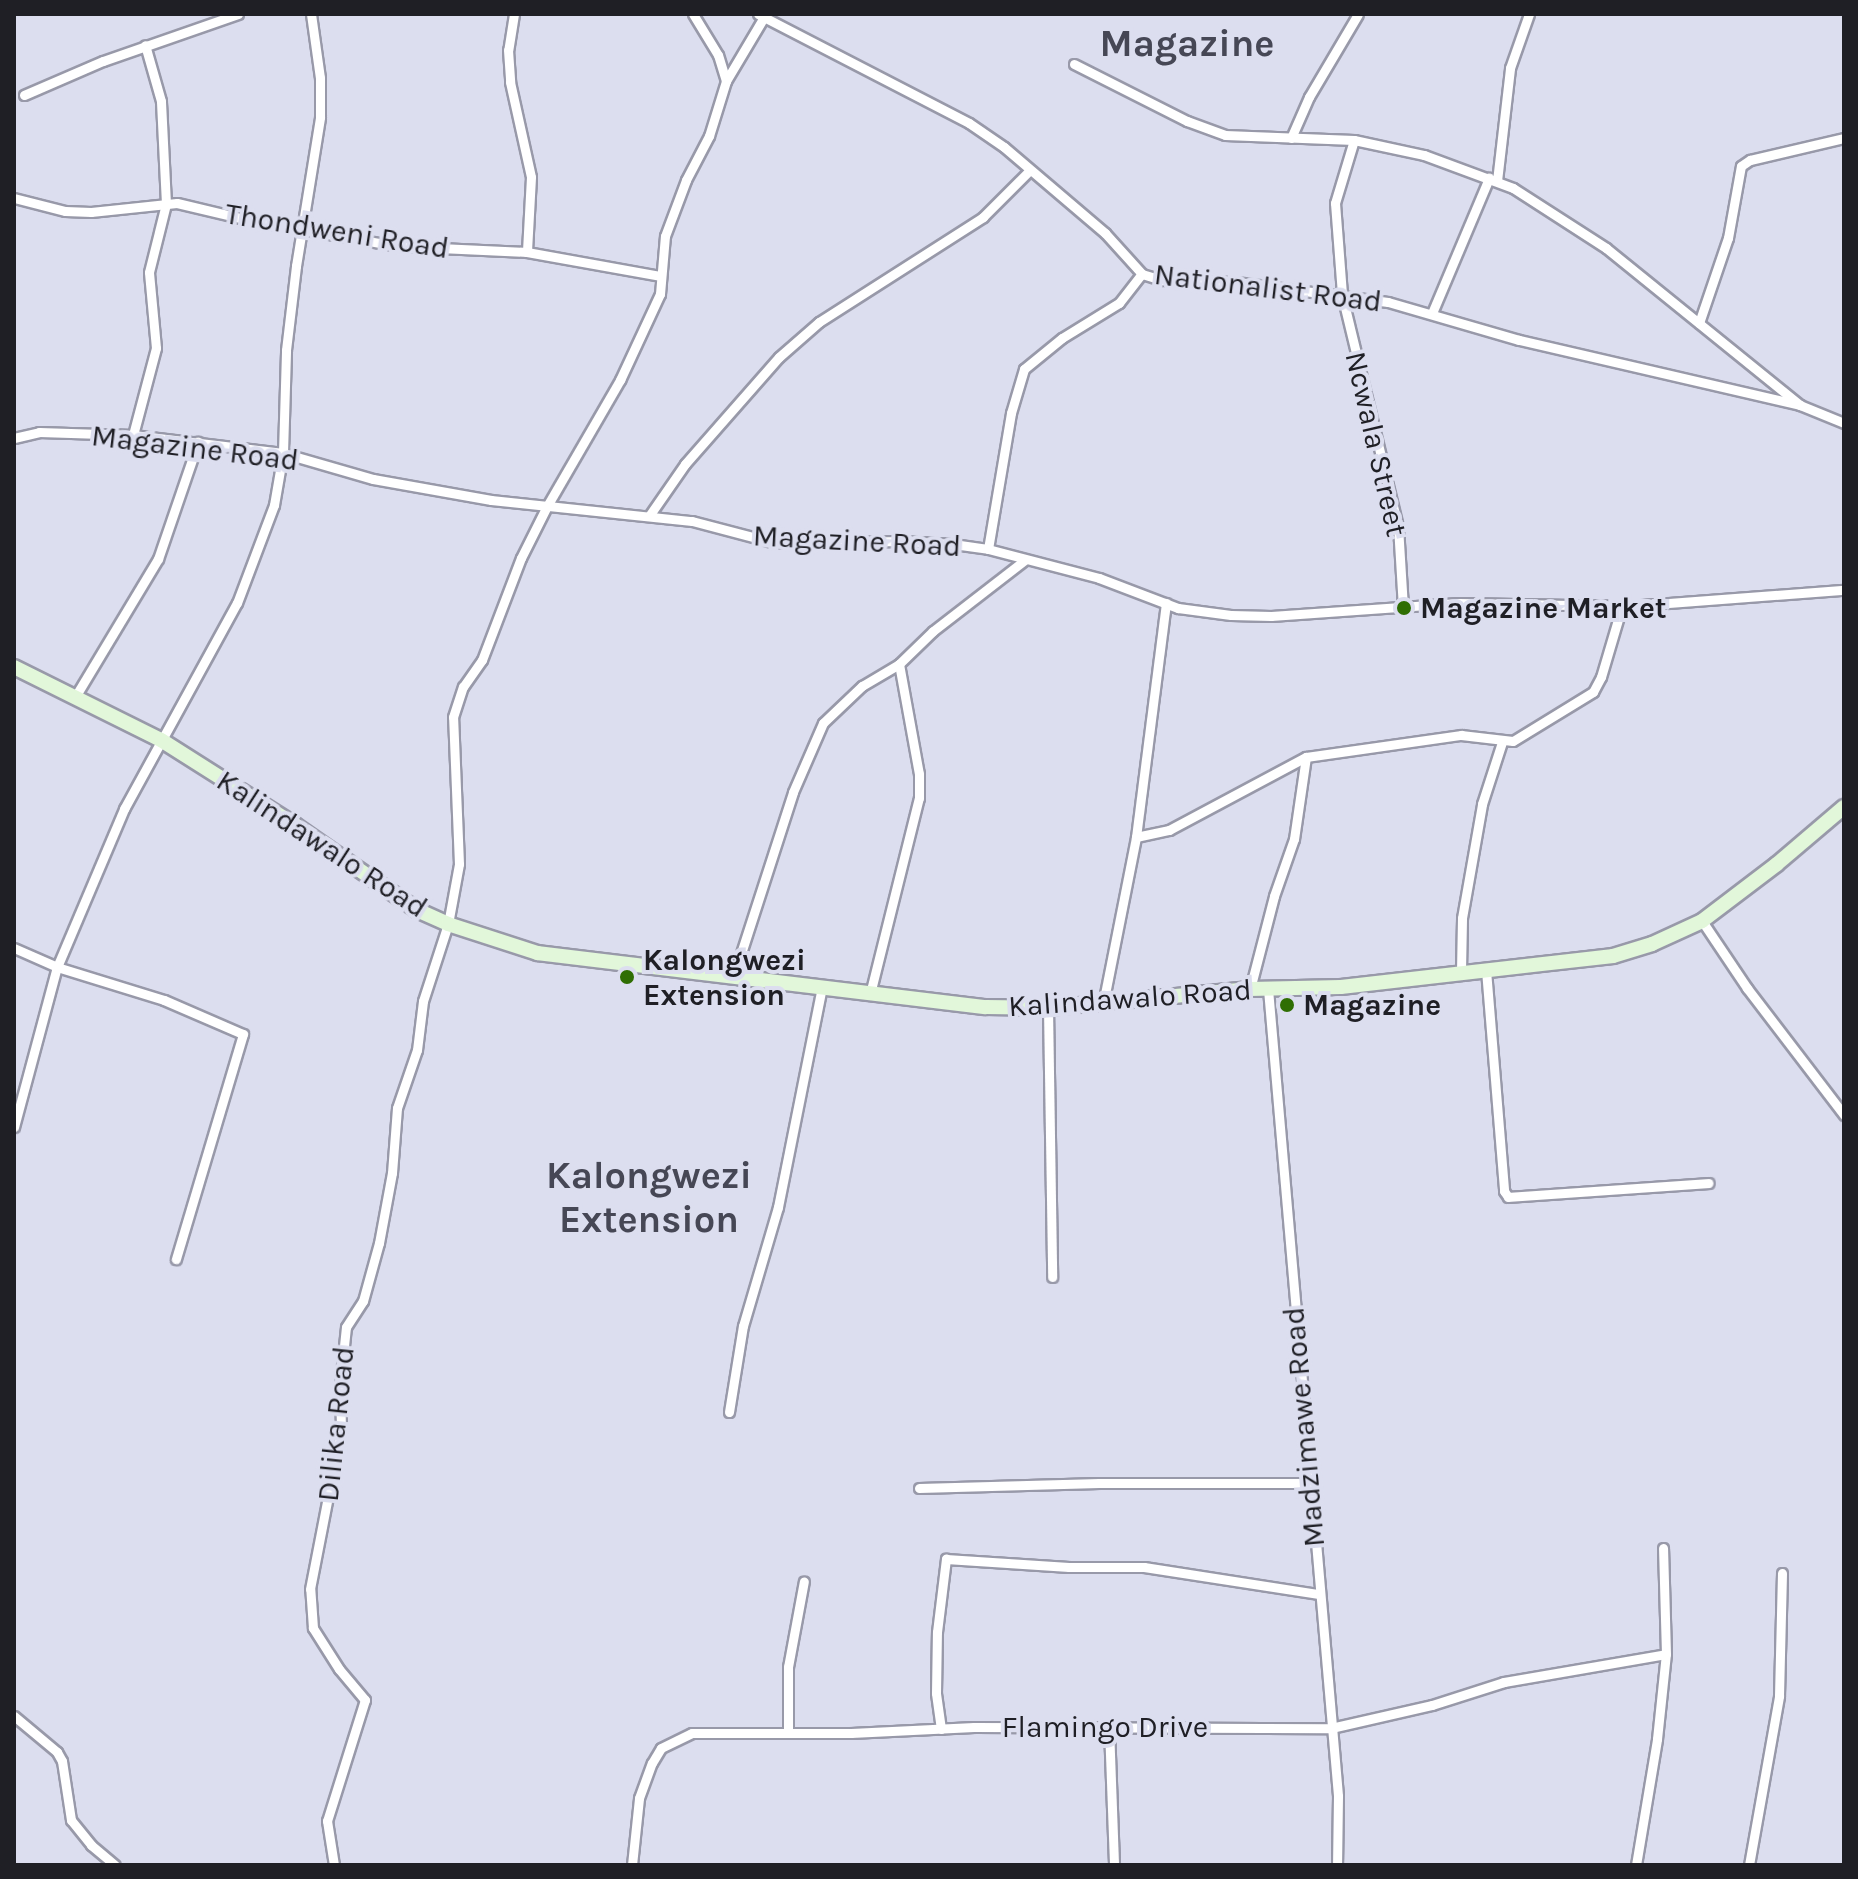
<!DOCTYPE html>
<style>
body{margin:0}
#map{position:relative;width:1858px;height:1879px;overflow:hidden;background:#dcdeef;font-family:Karla,sans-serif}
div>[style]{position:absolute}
.roads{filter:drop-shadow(2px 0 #9899a9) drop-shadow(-2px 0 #9899a9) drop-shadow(0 2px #9899a9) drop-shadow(0 -2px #9899a9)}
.street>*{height:9px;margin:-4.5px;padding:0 4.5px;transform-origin:4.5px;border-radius:4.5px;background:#fff}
.secondary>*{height:14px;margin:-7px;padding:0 7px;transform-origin:7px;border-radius:7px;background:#e2f7da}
.dots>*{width:22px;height:22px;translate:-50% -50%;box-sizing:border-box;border:4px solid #dcdeef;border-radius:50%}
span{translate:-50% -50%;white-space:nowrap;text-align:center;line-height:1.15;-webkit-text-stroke:8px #dcdeef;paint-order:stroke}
.street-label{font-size:30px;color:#1f1f25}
.poi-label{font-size:30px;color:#1f1f25;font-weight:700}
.left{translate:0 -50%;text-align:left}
.district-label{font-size:38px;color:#464755;font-weight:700}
.frame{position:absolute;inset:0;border:16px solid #1f1f25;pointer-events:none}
</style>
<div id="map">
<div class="roads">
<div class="street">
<div style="left:514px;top:14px;width:36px;rotate:99deg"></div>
<div style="left:508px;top:50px;width:32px;rotate:86deg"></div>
<div style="left:510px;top:82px;width:97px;rotate:77.5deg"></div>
<div style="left:531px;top:177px;width:75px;rotate:93.1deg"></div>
<div style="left:758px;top:14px;width:237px;rotate:27.3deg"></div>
<div style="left:969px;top:123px;width:42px;rotate:34.4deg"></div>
<div style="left:1004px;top:147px;width:133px;rotate:40.4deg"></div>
<div style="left:1105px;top:233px;width:55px;rotate:47.9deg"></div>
<div style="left:1142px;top:274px;width:21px;rotate:17deg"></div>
<div style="left:1162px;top:280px;width:74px;rotate:1.5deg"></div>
<div style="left:1236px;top:282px;width:153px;rotate:7.5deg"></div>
<div style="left:1388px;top:302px;width:136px;rotate:16.2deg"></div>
<div style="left:1519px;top:340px;width:288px;rotate:13deg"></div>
<div style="left:1074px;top:64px;width:127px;rotate:26.8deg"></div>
<div style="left:1187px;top:121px;width:40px;rotate:20.2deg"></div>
<div style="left:1225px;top:135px;width:129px;rotate:2.2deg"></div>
<div style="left:1354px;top:140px;width:72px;rotate:12.1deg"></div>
<div style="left:1424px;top:155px;width:95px;rotate:20.3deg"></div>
<div style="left:1513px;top:188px;width:111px;rotate:32.8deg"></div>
<div style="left:1606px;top:248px;width:250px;rotate:39deg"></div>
<div style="left:1800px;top:405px;width:48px;rotate:22.2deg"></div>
<div style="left:726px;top:81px;width:74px;rotate:-59.3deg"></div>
<div style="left:24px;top:95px;width:86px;rotate:-23.3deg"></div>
<div style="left:103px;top:61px;width:143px;rotate:-19.2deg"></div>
<div style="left:1291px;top:138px;width:45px;rotate:-66.3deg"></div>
<div style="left:1309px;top:97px;width:96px;rotate:-59.4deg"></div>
<div style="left:1354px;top:140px;width:66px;rotate:106.8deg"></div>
<div style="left:1335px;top:203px;width:92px;rotate:85.6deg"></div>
<div style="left:1342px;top:295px;width:238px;rotate:76.4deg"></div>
<div style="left:1398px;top:526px;width:82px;rotate:86.5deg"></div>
<div style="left:1497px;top:181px;width:114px;rotate:-83.4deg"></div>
<div style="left:1510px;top:68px;width:57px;rotate:-70.6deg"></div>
<div style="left:14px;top:198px;width:53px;rotate:14.3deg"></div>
<div style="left:65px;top:211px;width:26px;rotate:2deg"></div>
<div style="left:91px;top:212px;width:86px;rotate:-6deg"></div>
<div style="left:177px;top:203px;width:74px;rotate:13.3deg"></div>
<div style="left:249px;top:220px;width:149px;rotate:10deg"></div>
<div style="left:396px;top:246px;width:131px;rotate:2.6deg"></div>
<div style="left:527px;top:252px;width:136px;rotate:10.2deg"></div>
<div style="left:1432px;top:313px;width:147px;rotate:-67.1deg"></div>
<div style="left:1699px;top:323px;width:90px;rotate:-71.2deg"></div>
<div style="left:1728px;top:238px;width:73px;rotate:-79.8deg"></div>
<div style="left:1741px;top:166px;width:11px;rotate:-34deg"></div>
<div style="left:1750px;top:160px;width:97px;rotate:-13.2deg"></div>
<div style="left:133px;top:435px;width:90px;rotate:-75.2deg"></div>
<div style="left:156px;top:348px;width:76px;rotate:-95.3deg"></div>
<div style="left:149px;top:272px;width:70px;rotate:-76deg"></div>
<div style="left:166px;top:204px;width:103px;rotate:-92.8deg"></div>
<div style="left:161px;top:101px;width:58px;rotate:-105.9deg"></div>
<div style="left:14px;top:438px;width:26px;rotate:-13deg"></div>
<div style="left:39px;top:432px;width:94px;rotate:1.8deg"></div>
<div style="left:133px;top:435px;width:151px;rotate:6.8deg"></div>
<div style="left:283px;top:453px;width:94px;rotate:16.1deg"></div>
<div style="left:373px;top:479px;width:120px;rotate:10.1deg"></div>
<div style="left:491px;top:500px;width:202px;rotate:6deg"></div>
<div style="left:692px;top:521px;width:87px;rotate:14.7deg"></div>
<div style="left:776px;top:543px;width:127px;rotate:-0.9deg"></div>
<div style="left:903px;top:541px;width:50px;rotate:3.4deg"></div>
<div style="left:953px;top:544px;width:35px;rotate:8deg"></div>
<div style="left:988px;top:549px;width:115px;rotate:14.6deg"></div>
<div style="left:1099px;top:578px;width:85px;rotate:20.8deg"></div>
<div style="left:1178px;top:608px;width:53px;rotate:7.5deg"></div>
<div style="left:1231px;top:615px;width:40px;rotate:1.4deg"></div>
<div style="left:1271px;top:616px;width:188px;rotate:-4deg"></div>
<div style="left:1459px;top:603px;width:170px;rotate:1deg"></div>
<div style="left:1629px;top:606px;width:216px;rotate:-4.3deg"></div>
<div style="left:649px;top:516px;width:63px;rotate:-55.3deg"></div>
<div style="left:685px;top:464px;width:142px;rotate:-48.7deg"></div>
<div style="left:779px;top:357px;width:53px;rotate:-41.2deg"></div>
<div style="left:819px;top:322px;width:195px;rotate:-32.6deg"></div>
<div style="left:983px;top:217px;width:66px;rotate:-45deg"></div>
<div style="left:988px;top:549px;width:138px;rotate:-80.4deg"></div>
<div style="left:1011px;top:413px;width:46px;rotate:-73.5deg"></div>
<div style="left:1024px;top:369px;width:49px;rotate:-39.2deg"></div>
<div style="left:1062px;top:338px;width:67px;rotate:-31.6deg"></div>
<div style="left:1119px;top:303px;width:37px;rotate:-52deg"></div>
<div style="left:75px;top:697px;width:161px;rotate:-59deg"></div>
<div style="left:158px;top:559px;width:124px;rotate:-71.1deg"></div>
<div style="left:1136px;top:837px;width:34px;rotate:-12deg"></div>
<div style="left:1169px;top:830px;width:155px;rotate:-28.1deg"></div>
<div style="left:1306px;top:757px;width:157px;rotate:-8.1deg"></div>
<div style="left:1461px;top:735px;width:52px;rotate:6.6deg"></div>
<div style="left:1513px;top:741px;width:94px;rotate:-31.5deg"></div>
<div style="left:1593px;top:692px;width:17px;rotate:-62deg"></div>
<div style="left:1601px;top:677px;width:74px;rotate:-73.5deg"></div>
<div style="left:1702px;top:921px;width:81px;rotate:56.1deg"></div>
<div style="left:1747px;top:988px;width:160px;rotate:52.6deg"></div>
<div style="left:14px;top:948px;width:47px;rotate:23.8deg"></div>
<div style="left:57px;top:967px;width:112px;rotate:17.1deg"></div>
<div style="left:164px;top:1000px;width:86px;rotate:23.3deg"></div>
<div style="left:243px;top:1034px;width:235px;rotate:106.6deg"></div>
<div style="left:1486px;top:970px;width:222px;rotate:85.3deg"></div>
<div style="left:1504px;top:1191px;width:7px;rotate:56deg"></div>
<div style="left:1508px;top:1197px;width:201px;rotate:-4deg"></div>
<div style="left:1461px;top:971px;width:53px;rotate:-88.9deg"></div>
<div style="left:1462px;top:918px;width:116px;rotate:-80deg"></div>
<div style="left:1482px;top:804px;width:65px;rotate:-72.1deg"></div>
<div style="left:734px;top:975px;width:192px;rotate:-72.1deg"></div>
<div style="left:793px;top:792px;width:75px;rotate:-66.5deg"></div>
<div style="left:823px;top:723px;width:54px;rotate:-43.5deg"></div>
<div style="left:862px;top:686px;width:43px;rotate:-30.7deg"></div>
<div style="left:899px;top:664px;width:47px;rotate:-44.1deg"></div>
<div style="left:933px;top:631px;width:116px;rotate:-37.7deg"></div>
<div style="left:1250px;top:989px;width:96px;rotate:-75.5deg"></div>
<div style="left:1274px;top:896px;width:60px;rotate:-70.7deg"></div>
<div style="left:1294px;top:839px;width:83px;rotate:-81.7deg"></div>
<div style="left:1268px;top:989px;width:810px;rotate:85.04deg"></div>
<div style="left:1338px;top:1796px;width:69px;rotate:90.8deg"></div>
<div style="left:870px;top:994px;width:202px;rotate:-76deg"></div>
<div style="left:919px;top:798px;width:24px;rotate:-90deg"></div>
<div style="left:919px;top:774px;width:112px;rotate:-100.3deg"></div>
<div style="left:1103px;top:1004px;width:170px;rotate:-78.8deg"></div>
<div style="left:1136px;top:837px;width:236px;rotate:-82.7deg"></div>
<div style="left:1048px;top:1008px;width:269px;rotate:89.1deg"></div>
<div style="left:14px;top:1127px;width:166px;rotate:-75deg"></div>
<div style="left:57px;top:967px;width:172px;rotate:-67deg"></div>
<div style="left:124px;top:809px;width:235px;rotate:-61.3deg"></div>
<div style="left:237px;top:603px;width:105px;rotate:-69.3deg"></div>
<div style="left:274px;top:505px;width:53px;rotate:-80.2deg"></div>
<div style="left:283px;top:453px;width:103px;rotate:-88.3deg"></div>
<div style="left:286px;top:350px;width:85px;rotate:-83.2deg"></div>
<div style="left:296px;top:266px;width:151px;rotate:-80.8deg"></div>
<div style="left:320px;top:117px;width:39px;rotate:-90deg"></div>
<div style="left:320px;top:78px;width:65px;rotate:-98deg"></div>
<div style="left:729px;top:1412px;width:87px;rotate:-80.8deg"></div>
<div style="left:743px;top:1326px;width:124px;rotate:-73.6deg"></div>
<div style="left:778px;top:1207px;width:224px;rotate:-78.7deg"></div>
<div style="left:919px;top:1488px;width:180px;rotate:-1.6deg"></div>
<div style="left:1099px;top:1483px;width:211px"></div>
<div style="left:14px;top:1716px;width:56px;rotate:39.9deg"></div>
<div style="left:57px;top:1752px;width:10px;rotate:61deg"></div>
<div style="left:62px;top:1761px;width:60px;rotate:81.3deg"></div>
<div style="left:71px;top:1820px;width:32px;rotate:51deg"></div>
<div style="left:91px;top:1845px;width:31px;rotate:40deg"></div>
<div style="left:1109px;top:1727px;width:138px;rotate:87.9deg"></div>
<div style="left:941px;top:1729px;width:36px;rotate:-98deg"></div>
<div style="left:936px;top:1693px;width:61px;rotate:-89.1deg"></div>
<div style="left:937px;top:1632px;width:74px;rotate:-83deg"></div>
<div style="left:946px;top:1559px;width:123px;rotate:3.7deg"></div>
<div style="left:1069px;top:1567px;width:75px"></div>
<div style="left:1144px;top:1567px;width:177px;rotate:8.8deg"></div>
<div style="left:788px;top:1732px;width:65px;rotate:-90deg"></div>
<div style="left:788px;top:1667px;width:87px;rotate:-79.5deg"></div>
<div style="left:334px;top:1865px;width:45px;rotate:-99deg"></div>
<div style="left:327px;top:1821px;width:127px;rotate:-72.6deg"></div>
<div style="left:365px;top:1700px;width:40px;rotate:-130deg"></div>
<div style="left:339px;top:1669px;width:49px;rotate:-122.4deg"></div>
<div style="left:313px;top:1628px;width:39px;rotate:-94deg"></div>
<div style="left:310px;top:1589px;width:163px;rotate:-79deg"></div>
<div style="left:341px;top:1429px;width:45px;rotate:-91.3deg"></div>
<div style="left:340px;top:1384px;width:57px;rotate:-84deg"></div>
<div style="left:346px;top:1327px;width:31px;rotate:-57deg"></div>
<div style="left:363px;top:1301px;width:60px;rotate:-74.6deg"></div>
<div style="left:379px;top:1243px;width:71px;rotate:-79.5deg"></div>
<div style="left:392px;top:1173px;width:65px;rotate:-85.6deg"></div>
<div style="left:397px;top:1108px;width:61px;rotate:-71deg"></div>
<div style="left:417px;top:1050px;width:49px;rotate:-83deg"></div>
<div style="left:423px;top:1001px;width:81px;rotate:-72deg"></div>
<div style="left:448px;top:924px;width:61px;rotate:-79.6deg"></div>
<div style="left:459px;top:864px;width:147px;rotate:-92.3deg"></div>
<div style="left:453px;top:717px;width:32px;rotate:-72deg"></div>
<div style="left:463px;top:687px;width:33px;rotate:-55deg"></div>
<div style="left:482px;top:660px;width:109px;rotate:-69.1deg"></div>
<div style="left:521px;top:558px;width:58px;rotate:-63.4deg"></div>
<div style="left:547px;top:506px;width:146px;rotate:-59.9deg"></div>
<div style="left:620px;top:380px;width:95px;rotate:-65.1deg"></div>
<div style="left:660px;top:294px;width:58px;rotate:-85.1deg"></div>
<div style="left:665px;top:236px;width:60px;rotate:-69.4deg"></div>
<div style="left:686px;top:180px;width:50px;rotate:-62.4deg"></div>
<div style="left:709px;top:136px;width:58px;rotate:-72.8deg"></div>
<div style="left:726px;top:81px;width:27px;rotate:-107deg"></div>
<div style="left:718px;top:55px;width:48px;rotate:-121.4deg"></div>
<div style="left:632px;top:1865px;width:67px;rotate:-84deg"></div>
<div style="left:639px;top:1798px;width:37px;rotate:-70deg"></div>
<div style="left:652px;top:1763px;width:17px;rotate:-59deg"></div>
<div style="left:661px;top:1748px;width:34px;rotate:-26deg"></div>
<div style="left:692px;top:1733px;width:159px"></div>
<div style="left:851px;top:1733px;width:123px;rotate:-2.8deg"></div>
<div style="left:974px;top:1727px;width:357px;rotate:0.2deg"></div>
<div style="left:1331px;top:1728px;width:104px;rotate:-12.8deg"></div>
<div style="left:1432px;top:1705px;width:76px;rotate:-17.7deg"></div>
<div style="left:1504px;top:1682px;width:164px;rotate:-9.8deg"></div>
<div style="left:1636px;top:1865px;width:128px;rotate:-80.5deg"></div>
<div style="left:1657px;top:1739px;width:85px;rotate:-84deg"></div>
<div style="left:1666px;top:1654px;width:106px;rotate:-91.6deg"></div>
<div style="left:1749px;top:1865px;width:172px;rotate:-79.9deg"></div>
<div style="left:1779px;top:1696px;width:123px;rotate:-88.6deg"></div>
</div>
<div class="secondary">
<div style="left:14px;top:667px;width:164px;rotate:26.4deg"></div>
<div style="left:161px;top:740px;width:159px;rotate:32.4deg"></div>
<div style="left:295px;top:825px;width:149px;rotate:34.9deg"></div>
<div style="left:417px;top:910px;width:34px;rotate:24deg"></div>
<div style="left:448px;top:924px;width:94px;rotate:18deg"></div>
<div style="left:537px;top:953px;width:452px;rotate:6.9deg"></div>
<div style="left:986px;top:1007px;width:62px;rotate:0.9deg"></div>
<div style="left:1048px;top:1008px;width:203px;rotate:-5.4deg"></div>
<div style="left:1250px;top:989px;width:91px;rotate:-1.3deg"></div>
<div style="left:1341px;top:987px;width:274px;rotate:-6.5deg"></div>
<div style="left:1613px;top:956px;width:41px;rotate:-17.1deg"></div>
<div style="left:1652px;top:944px;width:55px;rotate:-24.7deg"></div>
<div style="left:1702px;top:921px;width:94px;rotate:-37.2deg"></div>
<div style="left:1777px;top:864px;width:88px;rotate:-40.4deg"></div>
</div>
</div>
<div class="dots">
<div style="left:1404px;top:608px;background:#2f6e03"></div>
<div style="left:627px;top:977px;background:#2f6e03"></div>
<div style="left:1287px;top:1005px;background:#2f6e03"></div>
</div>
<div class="street-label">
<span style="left:337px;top:231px;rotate:9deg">Thondweni Road</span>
<span style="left:1268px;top:288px;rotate:7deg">Nationalist Road</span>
<span style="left:1376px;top:444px;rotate:77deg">Ncwala Street</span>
<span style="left:195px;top:448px;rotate:7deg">Magazine Road</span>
<span style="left:857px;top:541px;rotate:3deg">Magazine Road</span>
<span style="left:322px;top:844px;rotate:33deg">Kalindawalo Road</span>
<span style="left:1130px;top:998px;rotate:-4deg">Kalindawalo Road</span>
<span style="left:336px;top:1424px;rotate:-84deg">Dilika Road</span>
<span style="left:1304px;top:1427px;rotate:-95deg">Madzimawe Road</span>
<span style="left:1105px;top:1727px">Flamingo Drive</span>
</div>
<div class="poi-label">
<span class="left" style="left:1420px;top:608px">Magazine Market</span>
<span class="left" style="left:643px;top:977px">Kalongwezi<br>Extension</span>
<span class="left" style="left:1303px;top:1005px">Magazine</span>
</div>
<div class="district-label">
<span style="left:1187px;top:44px">Magazine</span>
<span style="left:649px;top:1198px">Kalongwezi<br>Extension</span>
</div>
<div class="frame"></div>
</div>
